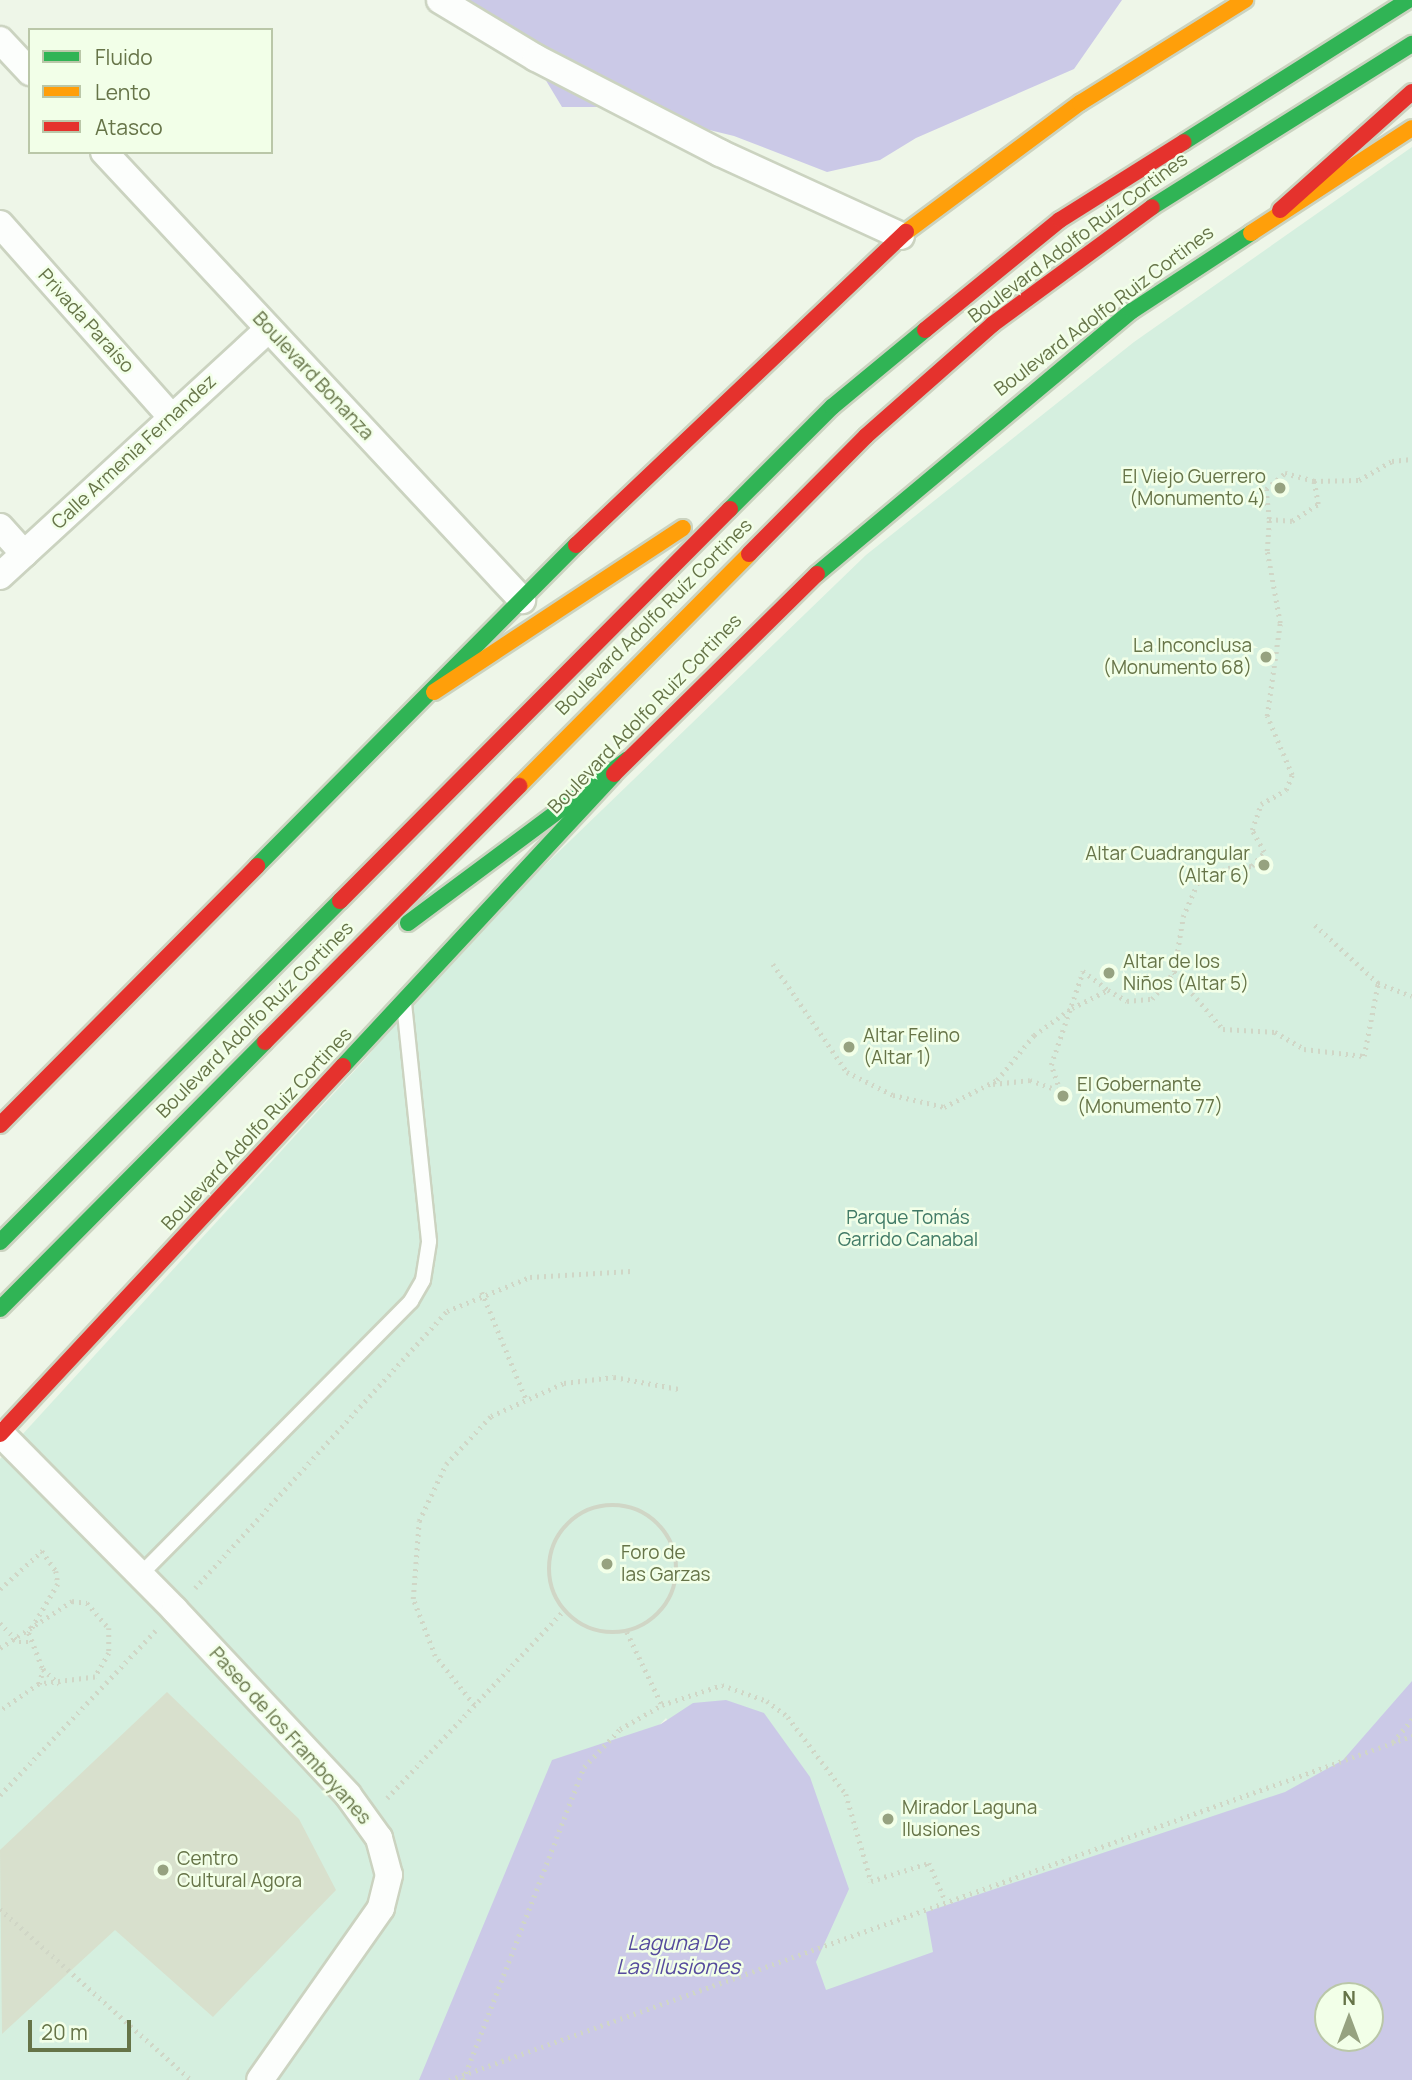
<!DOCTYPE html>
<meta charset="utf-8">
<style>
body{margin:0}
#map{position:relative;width:1412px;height:2080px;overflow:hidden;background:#eef6e8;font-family:Manrope,sans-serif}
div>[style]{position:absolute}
.green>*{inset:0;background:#d5efdf}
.water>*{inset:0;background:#cbc9e7}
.building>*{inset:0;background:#d8e0cd}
.path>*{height:4.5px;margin-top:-2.25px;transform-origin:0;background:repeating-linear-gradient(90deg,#d0d6c6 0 2px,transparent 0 7px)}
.path>.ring{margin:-2.25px;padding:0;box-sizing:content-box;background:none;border:4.5px solid #d0d6c6;border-radius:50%}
.roads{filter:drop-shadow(2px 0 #cbd3c0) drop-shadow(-2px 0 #cbd3c0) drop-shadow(0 2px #cbd3c0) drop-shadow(0 -2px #cbd3c0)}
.lane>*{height:14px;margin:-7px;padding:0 7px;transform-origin:7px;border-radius:7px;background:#fcfefc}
.street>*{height:26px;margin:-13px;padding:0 13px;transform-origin:13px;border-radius:13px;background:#fcfefc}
.fast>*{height:16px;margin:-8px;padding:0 8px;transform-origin:8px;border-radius:8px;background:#30b455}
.slow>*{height:16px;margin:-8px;padding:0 8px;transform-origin:8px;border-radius:8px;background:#ff9f0a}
.jam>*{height:16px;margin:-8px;padding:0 8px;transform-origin:8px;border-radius:8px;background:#e5322d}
.dots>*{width:19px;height:19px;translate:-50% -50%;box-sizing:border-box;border:4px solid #f2ffe8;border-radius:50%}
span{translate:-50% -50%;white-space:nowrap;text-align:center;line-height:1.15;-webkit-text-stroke:5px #f2ffe8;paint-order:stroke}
.street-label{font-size:19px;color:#667448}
.poi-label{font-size:19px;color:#667448}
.right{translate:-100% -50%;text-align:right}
.left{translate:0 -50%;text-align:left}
.park-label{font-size:19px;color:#407a66}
.water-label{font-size:21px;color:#554a9d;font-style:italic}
.legend{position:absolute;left:28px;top:28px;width:245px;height:126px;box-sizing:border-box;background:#f2ffe8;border:2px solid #bac7a8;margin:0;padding:9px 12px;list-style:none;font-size:21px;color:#667448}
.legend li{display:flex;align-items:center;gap:14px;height:35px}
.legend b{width:35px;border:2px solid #bac7a8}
.north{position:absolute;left:1314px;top:1982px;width:70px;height:70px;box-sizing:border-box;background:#f2ffe8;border:2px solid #bac7a8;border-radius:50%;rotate:0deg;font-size:19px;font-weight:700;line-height:28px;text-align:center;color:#667448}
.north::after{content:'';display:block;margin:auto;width:24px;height:32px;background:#96a280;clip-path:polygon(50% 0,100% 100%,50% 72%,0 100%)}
.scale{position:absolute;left:28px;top:2020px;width:103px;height:32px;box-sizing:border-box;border:4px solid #667448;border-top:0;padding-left:9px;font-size:21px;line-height:24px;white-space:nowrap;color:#667448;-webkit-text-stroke:5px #f2ffe8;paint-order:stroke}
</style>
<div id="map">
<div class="green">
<div style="clip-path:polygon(1412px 147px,1412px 1752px,922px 1974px,832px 2006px,666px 1718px,632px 1755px,486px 2080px,0 2080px,0 1459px,368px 1056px,427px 979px,866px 555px,1134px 342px)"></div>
</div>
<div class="water">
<div style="clip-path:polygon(453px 0,1122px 0,1074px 69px,916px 138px,880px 160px,827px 172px,734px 136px,615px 107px,562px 107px,527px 49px)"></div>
<div style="clip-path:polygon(evenodd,1412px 1681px,1412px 2080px,419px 2080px,552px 1760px,661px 1724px,693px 1703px,726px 1700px,764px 1713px,810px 1777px,849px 1889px,816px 1962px,826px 1990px,933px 1952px,926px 1912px,1285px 1792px,1343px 1760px,1412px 1681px,1370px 1996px,1370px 2038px,1328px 2038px,1328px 1996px,1370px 1996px)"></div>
</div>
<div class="building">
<div style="clip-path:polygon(167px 1692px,299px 1819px,336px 1890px,213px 2017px,115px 1930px,2px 2034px,0 1850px)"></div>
</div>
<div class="path">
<div style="left:1269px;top:519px;width:30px;rotate:-96deg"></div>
<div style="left:1266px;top:489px;width:25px;rotate:-40deg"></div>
<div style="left:1285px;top:473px;width:30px;rotate:15deg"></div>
<div style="left:1315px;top:925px;width:86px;rotate:42.6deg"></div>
<div style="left:773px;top:964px;width:131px;rotate:55.6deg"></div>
<div style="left:847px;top:1072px;width:51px;rotate:26.6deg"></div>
<div style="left:893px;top:1095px;width:52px;rotate:13.2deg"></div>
<div style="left:944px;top:1107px;width:59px;rotate:-27deg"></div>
<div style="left:997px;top:1080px;width:58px;rotate:-50.6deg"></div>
<div style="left:1034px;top:1035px;width:47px;rotate:-35.4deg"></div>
<div style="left:1072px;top:1008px;width:40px;rotate:-26.6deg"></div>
<div style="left:1108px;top:990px;width:22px;rotate:30deg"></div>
<div style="left:1127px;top:1001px;width:25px;rotate:-5deg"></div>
<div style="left:1152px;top:999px;width:35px;rotate:-51deg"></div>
<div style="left:1174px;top:972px;width:56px;rotate:-80.7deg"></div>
<div style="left:1183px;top:917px;width:38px;rotate:-67deg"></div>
<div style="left:1198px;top:882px;width:33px;rotate:-25deg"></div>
<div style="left:1228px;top:868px;width:24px;rotate:-5deg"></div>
<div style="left:1252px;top:866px;width:18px;rotate:-49deg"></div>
<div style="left:1264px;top:852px;width:25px;rotate:-119deg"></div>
<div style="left:1252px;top:830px;width:28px;rotate:-71deg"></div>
<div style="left:1261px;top:804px;width:29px;rotate:-29deg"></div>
<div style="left:1286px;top:790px;width:16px;rotate:-68deg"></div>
<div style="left:1292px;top:775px;width:64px;rotate:-113deg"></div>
<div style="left:1267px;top:716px;width:94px;rotate:-82deg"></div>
<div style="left:1280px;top:623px;width:73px;rotate:-100.2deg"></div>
<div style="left:1267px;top:551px;width:32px;rotate:-86deg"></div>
<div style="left:1269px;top:519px;width:23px;rotate:5deg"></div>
<div style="left:1292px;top:521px;width:31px;rotate:-33deg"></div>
<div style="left:1318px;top:504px;width:23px;rotate:-100deg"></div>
<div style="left:1314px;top:481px;width:45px;rotate:-1.3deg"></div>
<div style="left:1359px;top:480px;width:38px;rotate:-30deg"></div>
<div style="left:1392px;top:461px;width:20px;rotate:-6deg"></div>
<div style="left:1174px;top:972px;width:75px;rotate:49.3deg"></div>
<div style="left:1223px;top:1029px;width:52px;rotate:3.3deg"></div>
<div style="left:1275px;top:1032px;width:34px;rotate:30deg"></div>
<div style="left:1304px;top:1049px;width:60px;rotate:6.7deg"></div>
<div style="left:1364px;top:1056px;width:74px;rotate:-79.1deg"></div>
<div style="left:1378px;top:983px;width:36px;rotate:21deg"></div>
<div style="left:993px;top:1084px;width:37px;rotate:-6deg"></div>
<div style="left:1030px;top:1080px;width:32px;rotate:20deg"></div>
<div style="left:1060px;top:1091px;width:28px;rotate:-109deg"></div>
<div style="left:1051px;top:1065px;width:99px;rotate:-71.2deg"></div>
<div style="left:1083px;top:971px;width:31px;rotate:37deg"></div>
<div style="left:482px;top:1292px;width:116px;rotate:67.6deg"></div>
<div class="ring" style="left:549px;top:1505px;width:123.5px;height:123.5px"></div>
<div style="left:195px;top:1588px;width:374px;rotate:-47.7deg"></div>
<div style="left:447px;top:1311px;width:90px;rotate:-22.3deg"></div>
<div style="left:530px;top:1277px;width:101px;rotate:-3.4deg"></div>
<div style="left:0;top:1589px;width:57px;rotate:-42.1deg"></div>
<div style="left:42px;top:1551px;width:24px;rotate:55deg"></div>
<div style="left:56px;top:1571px;width:13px;rotate:81deg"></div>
<div style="left:58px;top:1584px;width:57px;rotate:120.6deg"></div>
<div style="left:29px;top:1633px;width:39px;rotate:69deg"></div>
<div style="left:43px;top:1669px;width:22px;rotate:43deg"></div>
<div style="left:0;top:1623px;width:27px;rotate:45deg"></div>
<div style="left:19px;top:1642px;width:11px"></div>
<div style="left:627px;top:1632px;width:81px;rotate:64.4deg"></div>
<div style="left:0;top:1648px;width:86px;rotate:-33.1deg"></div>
<div style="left:72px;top:1601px;width:15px;rotate:8deg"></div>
<div style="left:87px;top:1603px;width:33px;rotate:49deg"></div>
<div style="left:109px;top:1628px;width:25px;rotate:90deg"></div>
<div style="left:109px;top:1653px;width:28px;rotate:120deg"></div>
<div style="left:95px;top:1677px;width:56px;rotate:172.9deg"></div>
<div style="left:39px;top:1684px;width:47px;rotate:145.3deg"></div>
<div style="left:39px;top:1684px;width:16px;rotate:-75deg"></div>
<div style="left:474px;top:1705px;width:63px;rotate:-128.5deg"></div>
<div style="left:435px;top:1656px;width:61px;rotate:-111.1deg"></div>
<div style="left:413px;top:1599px;width:78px;rotate:-85.6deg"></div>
<div style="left:419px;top:1521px;width:63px;rotate:-64.7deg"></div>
<div style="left:446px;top:1464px;width:66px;rotate:-46.8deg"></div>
<div style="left:491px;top:1416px;width:80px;rotate:-24.3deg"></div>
<div style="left:564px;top:1383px;width:50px;rotate:-6.8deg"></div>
<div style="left:614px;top:1377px;width:66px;rotate:10.5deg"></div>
<div style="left:1393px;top:1742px;width:30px;rotate:-50deg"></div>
<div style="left:0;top:1795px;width:227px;rotate:-46.6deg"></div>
<div style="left:387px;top:1798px;width:258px;rotate:-46.7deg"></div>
<div style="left:0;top:1909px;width:256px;rotate:41.8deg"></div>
<div style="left:449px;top:2080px;width:1023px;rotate:-19.66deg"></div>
<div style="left:463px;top:2080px;width:336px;rotate:-68.9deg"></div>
<div style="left:584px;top:1767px;width:52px;rotate:-46.5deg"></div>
<div style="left:620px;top:1729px;width:48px;rotate:-29.7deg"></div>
<div style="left:662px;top:1705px;width:63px;rotate:-18.4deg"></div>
<div style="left:722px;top:1685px;width:48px;rotate:19.6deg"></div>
<div style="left:767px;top:1701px;width:26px;rotate:37deg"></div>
<div style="left:788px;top:1717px;width:96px;rotate:53deg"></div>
<div style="left:846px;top:1794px;width:91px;rotate:74deg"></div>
<div style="left:871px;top:1881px;width:61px;rotate:-17.2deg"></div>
<div style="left:929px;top:1863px;width:40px;rotate:66.6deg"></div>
</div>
<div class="roads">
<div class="lane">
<div style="left:141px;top:1574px;width:384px;rotate:-45.3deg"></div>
<div style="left:411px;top:1301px;width:24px;rotate:-60deg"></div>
<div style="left:423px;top:1280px;width:39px;rotate:-81deg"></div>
<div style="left:429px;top:1241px;width:237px;rotate:-96deg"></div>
</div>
<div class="street">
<div style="left:440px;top:0;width:112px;rotate:31.1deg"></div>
<div style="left:536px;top:58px;width:207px;rotate:27.3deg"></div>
<div style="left:720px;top:153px;width:199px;rotate:24.6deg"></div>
<div style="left:0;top:40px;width:44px;rotate:46.8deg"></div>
<div style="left:104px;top:152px;width:613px;rotate:46.98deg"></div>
<div style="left:0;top:224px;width:259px;rotate:48.4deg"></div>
<div style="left:0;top:527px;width:36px;rotate:48deg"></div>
<div style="left:0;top:576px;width:365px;rotate:-42.6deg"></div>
<div style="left:1px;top:1434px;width:247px;rotate:45.3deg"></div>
<div style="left:175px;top:1610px;width:253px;rotate:46.9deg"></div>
<div style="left:348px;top:1795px;width:53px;rotate:54.2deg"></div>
<div style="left:379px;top:1838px;width:38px;rotate:75deg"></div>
<div style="left:389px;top:1875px;width:34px;rotate:104deg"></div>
<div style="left:381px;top:1908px;width:210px;rotate:125.1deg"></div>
</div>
<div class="fast">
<div style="left:1184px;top:142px;width:266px;rotate:-32.3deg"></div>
<div style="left:1152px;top:207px;width:307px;rotate:-32.1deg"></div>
<div style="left:730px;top:509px;width:144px;rotate:-45deg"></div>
<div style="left:832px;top:407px;width:121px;rotate:-39.6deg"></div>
<div style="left:817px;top:574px;width:410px;rotate:-39.9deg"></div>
<div style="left:1132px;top:311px;width:142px;rotate:-33.2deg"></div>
<div style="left:257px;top:866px;width:453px;rotate:-45.2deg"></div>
<div style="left:408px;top:923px;width:274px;rotate:-36.7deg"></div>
<div style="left:343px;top:1066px;width:398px;rotate:-47.1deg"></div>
<div style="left:0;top:1242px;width:482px;rotate:-45.1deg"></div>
<div style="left:0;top:1309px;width:376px;rotate:-45.2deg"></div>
</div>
<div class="slow">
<div style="left:906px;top:232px;width:217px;rotate:-36.6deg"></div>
<div style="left:1080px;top:103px;width:195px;rotate:-32deg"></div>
<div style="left:1251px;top:233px;width:192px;rotate:-33.1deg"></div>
<div style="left:434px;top:692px;width:298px;rotate:-33.4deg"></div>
<div style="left:519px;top:786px;width:327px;rotate:-45.2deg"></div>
</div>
<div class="jam">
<div style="left:1280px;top:210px;width:177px;rotate:-41.8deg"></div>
<div style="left:925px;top:330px;width:174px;rotate:-39.2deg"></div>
<div style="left:1060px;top:220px;width:146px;rotate:-32.2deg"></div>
<div style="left:576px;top:545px;width:455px;rotate:-43.5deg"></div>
<div style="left:749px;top:554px;width:166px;rotate:-45.2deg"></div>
<div style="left:866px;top:436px;width:169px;rotate:-41.4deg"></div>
<div style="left:993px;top:324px;width:197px;rotate:-36.3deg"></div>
<div style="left:614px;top:774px;width:285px;rotate:-44.6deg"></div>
<div style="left:340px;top:901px;width:553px;rotate:-45.15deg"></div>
<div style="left:265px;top:1042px;width:361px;rotate:-45.2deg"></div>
<div style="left:0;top:1125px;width:365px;rotate:-45.2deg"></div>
<div style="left:0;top:1434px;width:503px;rotate:-47.01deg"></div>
</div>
</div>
<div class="dots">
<div style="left:1280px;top:488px;background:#96a280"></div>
<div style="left:1266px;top:657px;background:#96a280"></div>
<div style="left:1264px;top:865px;background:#96a280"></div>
<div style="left:1109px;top:973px;background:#96a280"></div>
<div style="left:849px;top:1047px;background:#96a280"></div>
<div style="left:1063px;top:1096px;background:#96a280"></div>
<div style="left:607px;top:1564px;background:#96a280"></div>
<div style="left:888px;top:1819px;background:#96a280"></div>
<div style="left:163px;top:1870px;background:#96a280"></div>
</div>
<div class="street-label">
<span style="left:1078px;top:238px;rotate:-37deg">Boulevard Adolfo Ruíz Cortines</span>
<span style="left:1104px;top:311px;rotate:-37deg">Boulevard Adolfo Ruiz Cortines</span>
<span style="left:86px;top:321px;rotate:48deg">Privada Paraíso</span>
<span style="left:313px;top:376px;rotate:47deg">Boulevard Bonanza</span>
<span style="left:134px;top:452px;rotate:-43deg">Calle Armenia Fernandez</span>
<span style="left:654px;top:617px;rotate:-45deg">Boulevard Adolfo Ruíz Cortines</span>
<span style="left:645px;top:714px;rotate:-46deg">Boulevard Adolfo Ruiz Cortines</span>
<span style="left:255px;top:1020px;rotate:-45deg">Boulevard Adolfo Ruíz Cortines</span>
<span style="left:257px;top:1129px;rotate:-47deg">Boulevard Adolfo Ruiz Cortines</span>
<span style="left:290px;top:1736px;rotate:48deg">Paseo de los Framboyanes</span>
</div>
<div class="poi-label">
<span class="right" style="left:1266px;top:488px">El Viejo Guerrero<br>(Monumento 4)</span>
<span class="right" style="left:1252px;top:657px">La Inconclusa<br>(Monumento 68)</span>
<span class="right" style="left:1250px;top:865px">Altar Cuadrangular<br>(Altar 6)</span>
<span class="left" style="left:1123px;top:973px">Altar de los<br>Niños (Altar 5)</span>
<span class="left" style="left:863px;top:1047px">Altar Felino<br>(Altar 1)</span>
<span class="left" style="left:1077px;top:1096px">El Gobernante<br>(Monumento 77)</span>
<span class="left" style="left:621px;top:1564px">Foro de<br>las Garzas</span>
<span class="left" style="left:902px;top:1819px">Mirador Laguna<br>Ilusiones</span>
<span class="left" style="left:177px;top:1870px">Centro<br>Cultural Agora</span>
</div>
<div class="park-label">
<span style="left:908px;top:1229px">Parque Tomás<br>Garrido Canabal</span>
</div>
<div class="water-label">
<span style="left:678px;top:1954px">Laguna De<br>Las Ilusiones</span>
</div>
<ul class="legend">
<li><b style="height:9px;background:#30b455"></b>Fluido</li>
<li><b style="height:9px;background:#ff9f0a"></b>Lento</li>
<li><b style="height:9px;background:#e5322d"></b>Atasco</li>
</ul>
<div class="north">N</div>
<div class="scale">20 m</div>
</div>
